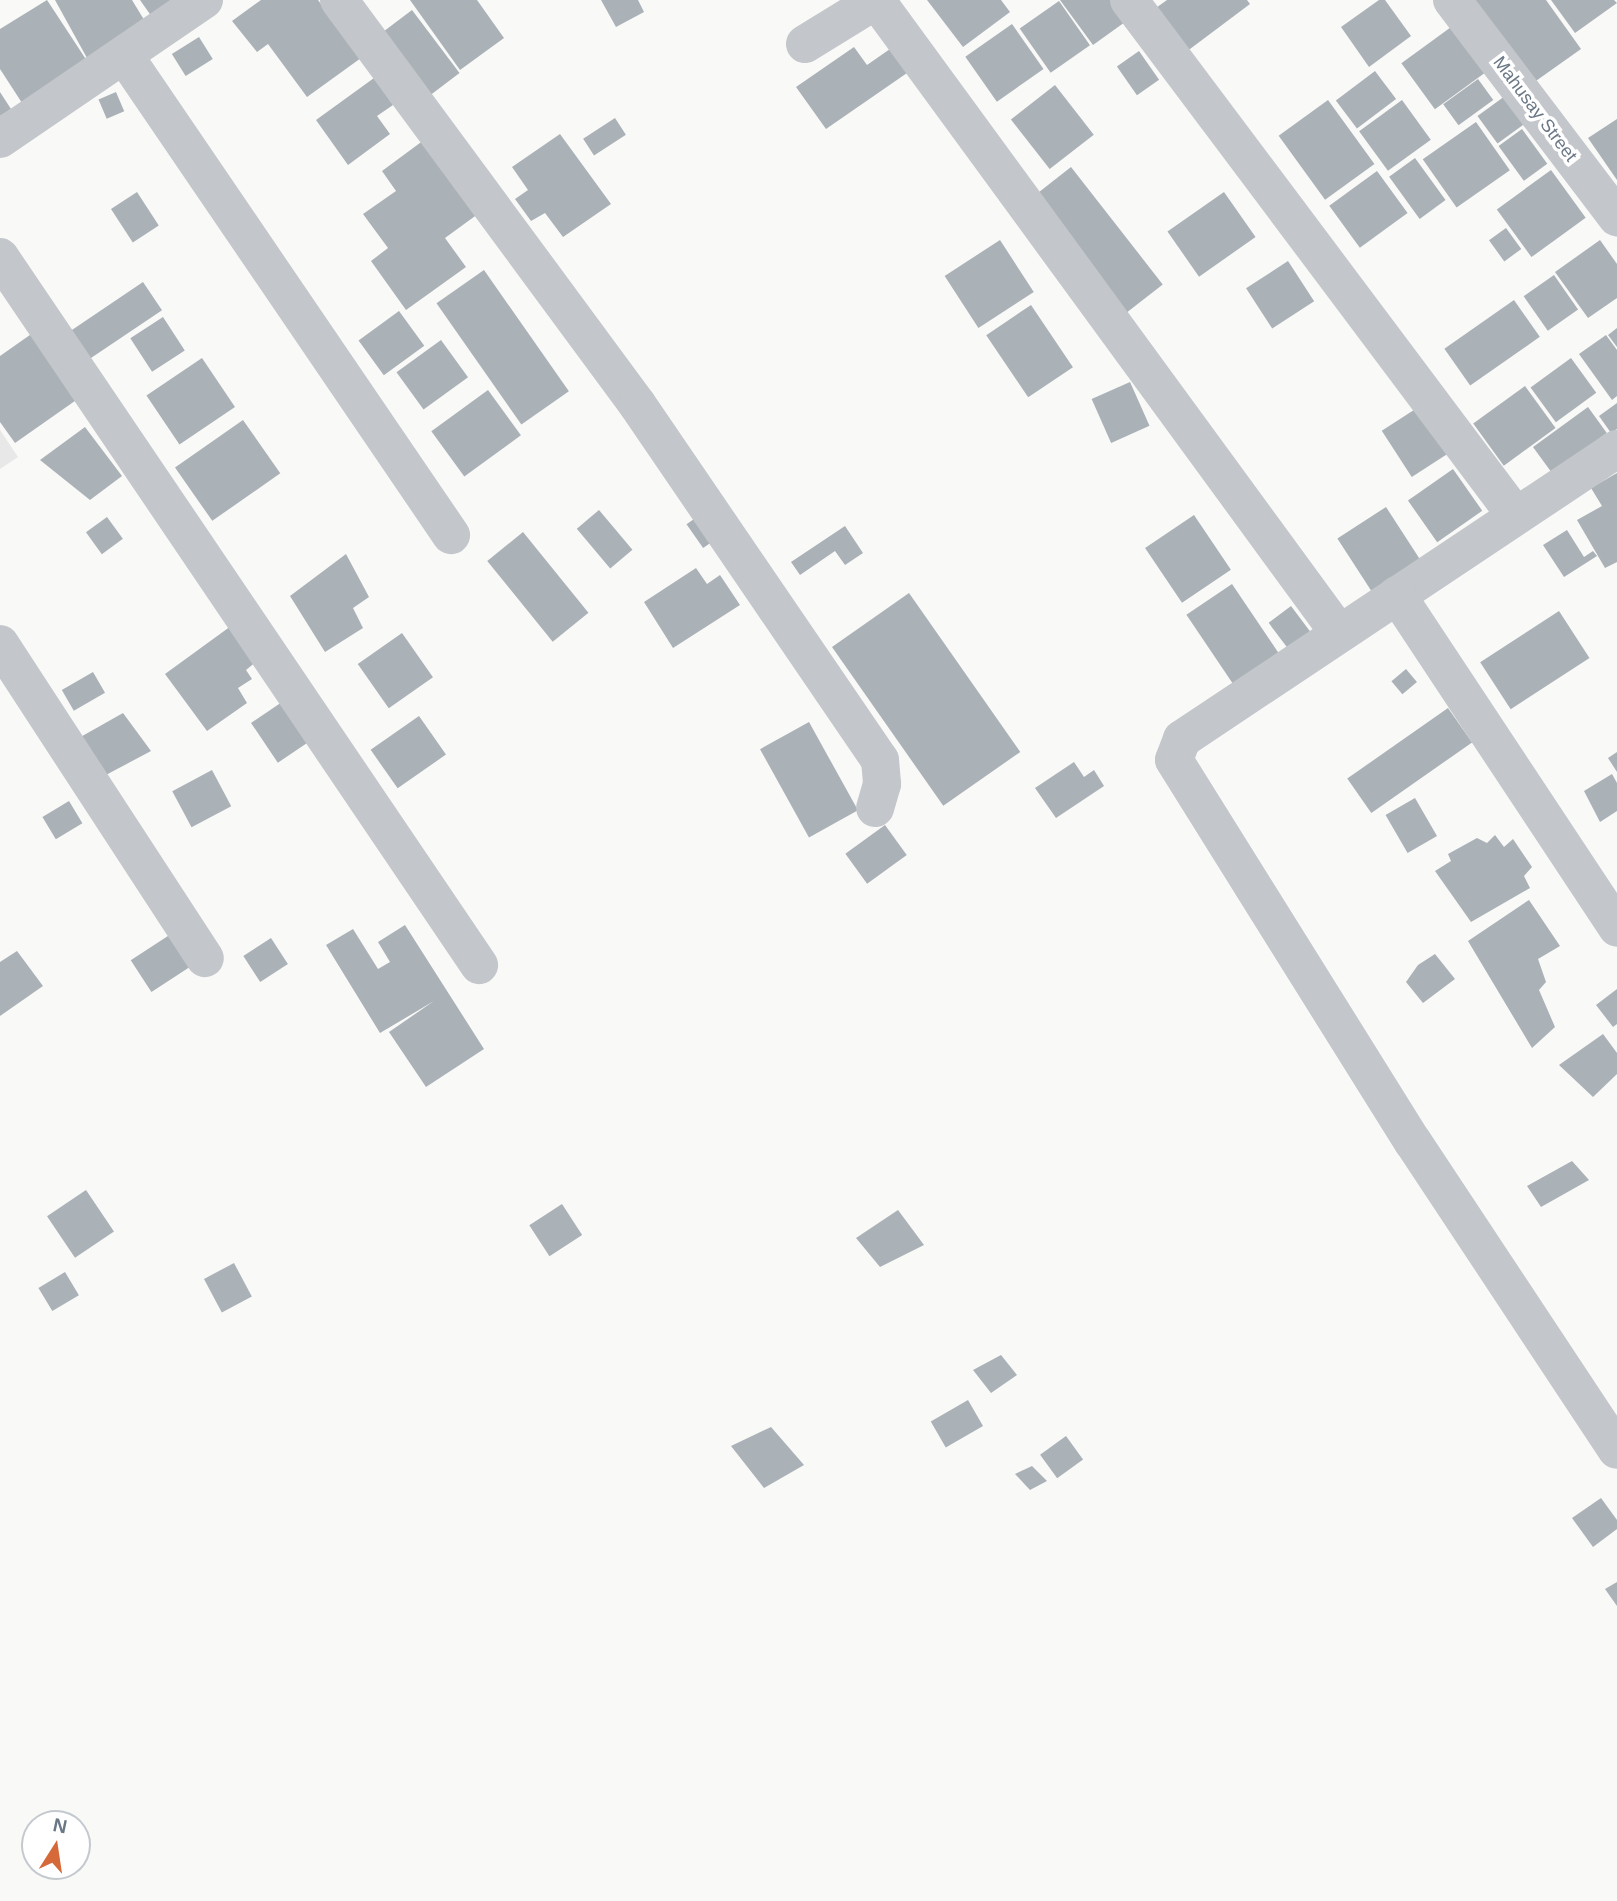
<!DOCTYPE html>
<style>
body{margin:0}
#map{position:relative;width:1617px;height:1901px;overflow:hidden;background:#f9f9f7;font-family:Helvetica,sans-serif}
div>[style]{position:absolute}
.built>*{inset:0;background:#e7e8e7}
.building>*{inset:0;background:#aab1b7;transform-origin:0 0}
.street>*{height:38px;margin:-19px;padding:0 19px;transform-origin:19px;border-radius:19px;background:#c3c6ca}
span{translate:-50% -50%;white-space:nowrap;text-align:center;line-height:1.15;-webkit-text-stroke:7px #fff;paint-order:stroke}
.street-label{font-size:18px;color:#6a7785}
.north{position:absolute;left:21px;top:1810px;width:70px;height:70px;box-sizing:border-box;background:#fff;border:2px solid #c3c9ce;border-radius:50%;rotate:12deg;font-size:19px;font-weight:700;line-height:28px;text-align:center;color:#6a7785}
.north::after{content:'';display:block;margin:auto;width:24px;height:32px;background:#d5693a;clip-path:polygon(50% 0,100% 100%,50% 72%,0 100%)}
</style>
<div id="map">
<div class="built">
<div style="clip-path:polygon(0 430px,18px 457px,0 469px)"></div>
</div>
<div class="building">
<div style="clip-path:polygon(47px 0,89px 64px,24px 106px,0 69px,0 29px)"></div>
<div style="clip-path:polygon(55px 0,132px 0,146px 23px,87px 58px)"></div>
<div style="clip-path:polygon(140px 0,177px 0,152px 17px)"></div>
<div style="clip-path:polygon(261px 0,318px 0,361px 58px,307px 97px,268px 44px,257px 52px,232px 21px)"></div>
<div style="clip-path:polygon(410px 0,477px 0,504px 38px,460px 70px)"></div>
<div style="clip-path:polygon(601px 0,638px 0,644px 12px,616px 27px)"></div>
<div style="clip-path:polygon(927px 0,1001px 0,1010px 12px,963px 47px)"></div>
<div style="clip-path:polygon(1060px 0,1120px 0,1132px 17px,1093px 45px)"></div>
<div style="clip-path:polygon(1167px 0,1247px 0,1250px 4px,1178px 58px,1146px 15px)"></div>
<div style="clip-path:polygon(1379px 0,1385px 0,1411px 36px,1369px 67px,1341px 27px)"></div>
<div style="clip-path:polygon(1473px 0,1546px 0,1581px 49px,1533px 83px)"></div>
<div style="clip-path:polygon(1551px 0,1614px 0,1617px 3px,1575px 33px)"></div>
<div style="left:1059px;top:1px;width:54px;height:48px;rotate:55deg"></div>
<div style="left:412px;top:10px;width:79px;height:48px;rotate:53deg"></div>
<div style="left:1458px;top:22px;width:57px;height:70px;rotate:54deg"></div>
<div style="left:1012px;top:24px;width:55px;height:57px;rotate:55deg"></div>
<div style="left:199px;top:37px;width:26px;height:32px;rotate:58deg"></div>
<div style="clip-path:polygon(854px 47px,867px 65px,890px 49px,907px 73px,826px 129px,796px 87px)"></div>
<div style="left:1139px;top:51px;width:35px;height:27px;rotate:55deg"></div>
<div style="left:1375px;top:71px;width:35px;height:49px;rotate:53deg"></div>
<div style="clip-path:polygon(374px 78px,393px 105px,377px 116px,390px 134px,348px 165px,316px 120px)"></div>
<div style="left:1478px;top:79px;width:26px;height:43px;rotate:54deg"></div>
<div style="left:1055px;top:85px;width:63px;height:56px;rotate:52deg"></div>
<div style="clip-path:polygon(0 92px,11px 109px,0 116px)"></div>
<div style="left:116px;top:92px;width:21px;height:19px;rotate:67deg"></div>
<div style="left:1505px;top:96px;width:34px;height:34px;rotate:54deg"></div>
<div style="left:1328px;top:100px;width:79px;height:61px;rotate:54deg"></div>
<div style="left:1402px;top:100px;width:49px;height:53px;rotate:54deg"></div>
<div style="left:615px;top:118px;width:20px;height:38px;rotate:57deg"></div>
<div style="clip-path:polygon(1617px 119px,1617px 180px,1588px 138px)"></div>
<div style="left:1476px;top:122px;width:59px;height:65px;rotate:55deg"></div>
<div style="left:1522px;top:129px;width:43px;height:29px;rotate:54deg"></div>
<div style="clip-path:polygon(560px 134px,611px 204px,563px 237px,545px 213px,531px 221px,515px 199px,528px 190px,512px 167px)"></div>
<div style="clip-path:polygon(428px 137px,482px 211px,445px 238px,466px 267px,406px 310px,371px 261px,388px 248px,363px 214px,396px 191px,382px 171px)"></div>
<div style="left:1415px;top:158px;width:52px;height:32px;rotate:54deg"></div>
<div style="left:1071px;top:167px;width:149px;height:53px;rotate:52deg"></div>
<div style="left:1551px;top:170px;width:59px;height:67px;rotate:54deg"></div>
<div style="left:1377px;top:171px;width:52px;height:59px;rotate:54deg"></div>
<div style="left:137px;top:192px;width:40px;height:31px;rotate:57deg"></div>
<div style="left:1224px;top:192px;width:55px;height:69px;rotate:55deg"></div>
<div style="left:1506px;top:228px;width:26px;height:21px;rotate:54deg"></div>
<div style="left:1000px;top:240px;width:62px;height:66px;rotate:57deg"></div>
<div style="clip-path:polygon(1600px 240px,1617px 264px,1617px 298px,1588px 318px,1555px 272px)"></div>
<div style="left:1288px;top:261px;width:48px;height:50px;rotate:57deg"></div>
<div style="left:484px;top:270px;width:148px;height:58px;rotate:55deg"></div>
<div style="left:1554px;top:275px;width:42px;height:37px;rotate:55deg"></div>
<div style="left:143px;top:282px;width:34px;height:96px;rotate:56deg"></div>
<div style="left:1514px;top:300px;width:45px;height:85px;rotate:55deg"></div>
<div style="left:1031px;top:305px;width:75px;height:54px;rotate:56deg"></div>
<div style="left:399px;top:311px;width:43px;height:50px;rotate:54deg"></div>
<div style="left:163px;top:317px;width:40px;height:39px;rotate:57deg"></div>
<div style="clip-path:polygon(1617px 328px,1617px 347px,1608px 335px)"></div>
<div style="clip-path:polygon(37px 330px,82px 396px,15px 443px,0 422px,0 356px)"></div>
<div style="clip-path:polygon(1606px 335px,1617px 350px,1617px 396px,1612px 400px,1579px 354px)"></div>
<div style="left:441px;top:340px;width:46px;height:55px;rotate:54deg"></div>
<div style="left:202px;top:358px;width:59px;height:67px;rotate:56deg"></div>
<div style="left:1571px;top:358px;width:43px;height:50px;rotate:54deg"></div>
<div style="left:1130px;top:382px;width:48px;height:42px;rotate:66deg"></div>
<div style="left:1525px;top:386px;width:52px;height:64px;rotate:54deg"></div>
<div style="left:488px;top:390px;width:56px;height:70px;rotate:54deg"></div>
<div style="clip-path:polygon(1617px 403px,1617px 429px,1611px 433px,1599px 416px)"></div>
<div style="left:1588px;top:407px;width:32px;height:68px;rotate:54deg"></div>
<div style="left:1417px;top:408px;width:55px;height:42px;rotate:57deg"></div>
<div style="left:243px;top:420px;width:65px;height:83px;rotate:55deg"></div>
<div style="clip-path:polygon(85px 427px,122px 476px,90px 500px,40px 460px)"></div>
<div style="left:1453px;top:469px;width:51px;height:55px;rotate:55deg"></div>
<div style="clip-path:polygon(1617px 473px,1617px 562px,1605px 568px,1577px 520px,1602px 506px,1591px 488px)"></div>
<div style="left:1386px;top:507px;width:67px;height:58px;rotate:57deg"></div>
<div style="left:599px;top:510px;width:52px;height:29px;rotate:50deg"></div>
<div style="left:707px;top:510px;width:29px;height:25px;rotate:55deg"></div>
<div style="left:1194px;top:515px;width:66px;height:59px;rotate:56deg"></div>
<div style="left:107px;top:517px;width:27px;height:26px;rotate:54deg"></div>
<div style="clip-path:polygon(845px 526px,863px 553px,845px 565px,835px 551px,800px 575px,791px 562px)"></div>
<div style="clip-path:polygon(1567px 530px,1584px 557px,1593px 551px,1597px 556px,1564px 577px,1543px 545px)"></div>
<div style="left:523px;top:532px;width:104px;height:46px;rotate:51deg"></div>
<div style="clip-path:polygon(346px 554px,369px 597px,353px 608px,363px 628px,325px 652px,290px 596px)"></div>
<div style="clip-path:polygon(696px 568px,707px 584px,720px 575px,740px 605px,673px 648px,644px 602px)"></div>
<div style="left:1232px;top:584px;width:88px;height:55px;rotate:56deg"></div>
<div style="left:909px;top:593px;width:194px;height:94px;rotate:55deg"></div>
<div style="left:1291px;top:606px;width:39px;height:28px;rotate:53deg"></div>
<div style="left:1559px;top:611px;width:56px;height:94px;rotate:57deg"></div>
<div style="clip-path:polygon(231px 626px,257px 661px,246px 670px,252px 679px,238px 688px,247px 703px,207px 731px,165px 674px)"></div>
<div style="left:402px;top:633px;width:54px;height:54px;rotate:55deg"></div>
<div style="left:1406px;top:669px;width:17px;height:19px;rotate:50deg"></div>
<div style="left:93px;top:672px;width:24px;height:36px;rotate:60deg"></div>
<div style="left:285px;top:700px;width:48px;height:41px;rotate:56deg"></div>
<div style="left:1448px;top:708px;width:42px;height:123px;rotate:55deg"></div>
<div style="clip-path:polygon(123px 713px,151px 751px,104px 776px,77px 739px)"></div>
<div style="left:419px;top:716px;width:47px;height:59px;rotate:55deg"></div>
<div style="left:809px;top:722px;width:101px;height:56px;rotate:61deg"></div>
<div style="clip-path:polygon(1617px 752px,1617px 772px,1608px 758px)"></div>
<div style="clip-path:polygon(1074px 762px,1084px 777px,1094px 770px,1104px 786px,1056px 818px,1035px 788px)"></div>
<div style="left:212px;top:770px;width:41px;height:45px;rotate:62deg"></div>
<div style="clip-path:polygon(1612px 774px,1617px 783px,1617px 811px,1600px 822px,1584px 791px)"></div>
<div style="left:1415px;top:798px;width:44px;height:34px;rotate:60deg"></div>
<div style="left:69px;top:801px;width:26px;height:31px;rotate:59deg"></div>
<div style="left:885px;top:825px;width:37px;height:49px;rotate:54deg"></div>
<div style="clip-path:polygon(1495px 835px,1504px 847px,1513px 839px,1532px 867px,1524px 876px,1530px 888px,1471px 922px,1435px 871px,1451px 861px,1448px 854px,1477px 838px,1487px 843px)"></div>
<div style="clip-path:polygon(1529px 900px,1560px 946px,1538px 959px,1546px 982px,1539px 990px,1555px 1027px,1532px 1048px,1468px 941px)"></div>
<div style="clip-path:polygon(405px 925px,484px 1049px,426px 1087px,389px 1032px,434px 1001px,380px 1033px,326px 945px,353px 929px,378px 969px,390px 962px,378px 942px)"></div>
<div style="left:171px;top:934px;width:38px;height:48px;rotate:57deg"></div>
<div style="left:271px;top:938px;width:31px;height:33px;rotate:57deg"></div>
<div style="clip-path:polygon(17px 951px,43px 986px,0 1016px,0 962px)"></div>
<div style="clip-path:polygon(1435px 954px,1455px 979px,1423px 1003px,1406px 982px,1418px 965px)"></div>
<div style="clip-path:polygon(1617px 989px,1617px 1024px,1613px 1027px,1596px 1005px)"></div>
<div style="clip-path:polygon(1603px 1034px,1617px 1053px,1617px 1074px,1593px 1097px,1559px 1065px)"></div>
<div style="clip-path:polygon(1572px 1161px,1589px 1180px,1541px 1207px,1527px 1186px)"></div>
<div style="left:86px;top:1190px;width:50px;height:47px;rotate:56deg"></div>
<div style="left:562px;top:1204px;width:37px;height:39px;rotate:57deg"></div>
<div style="clip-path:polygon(898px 1210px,924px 1245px,880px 1267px,856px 1238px)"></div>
<div style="left:234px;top:1263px;width:38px;height:34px;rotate:62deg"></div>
<div style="left:65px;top:1272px;width:27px;height:31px;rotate:59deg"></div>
<div style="clip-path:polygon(1001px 1355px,1017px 1375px,991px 1393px,973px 1370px)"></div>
<div style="left:968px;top:1400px;width:30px;height:43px;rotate:60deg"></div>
<div style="clip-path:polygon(771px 1427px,804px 1465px,764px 1488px,731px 1446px)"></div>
<div style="left:1066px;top:1436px;width:29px;height:32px;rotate:54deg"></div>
<div style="clip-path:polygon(1032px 1466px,1047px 1481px,1030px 1490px,1015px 1474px)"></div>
<div style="clip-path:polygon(1601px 1498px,1617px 1520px,1617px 1529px,1593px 1547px,1572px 1518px)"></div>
<div style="clip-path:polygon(1617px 1582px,1617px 1606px,1605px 1589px)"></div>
</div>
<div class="street">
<div style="left:339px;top:0;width:502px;rotate:53.59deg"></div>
<div style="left:637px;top:404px;width:431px;rotate:55.7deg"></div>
<div style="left:880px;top:760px;width:24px;rotate:85deg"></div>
<div style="left:882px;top:784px;width:25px;rotate:106deg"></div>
<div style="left:876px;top:0;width:784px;rotate:53.82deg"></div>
<div style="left:1129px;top:0;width:645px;rotate:53.13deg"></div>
<div style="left:1452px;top:0;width:273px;rotate:52.8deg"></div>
<div style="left:805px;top:44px;width:82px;rotate:-31.6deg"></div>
<div style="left:124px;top:55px;width:581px;rotate:55.74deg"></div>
<div style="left:0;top:139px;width:247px;rotate:-34.3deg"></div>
<div style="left:0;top:257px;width:855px;rotate:55.92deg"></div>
<div style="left:1617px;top:449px;width:523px;rotate:146.31deg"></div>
<div style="left:1182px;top:739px;width:22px;rotate:111deg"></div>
<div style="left:1174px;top:760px;width:451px;rotate:58deg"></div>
<div style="left:1413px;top:1142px;width:369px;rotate:56.5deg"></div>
<div style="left:1397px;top:595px;width:399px;rotate:56.5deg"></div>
<div style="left:0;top:644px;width:375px;rotate:56.9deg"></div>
</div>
<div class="street-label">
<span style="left:1535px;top:109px;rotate:53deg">Mahusay Street</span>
</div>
<div class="north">N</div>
</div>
